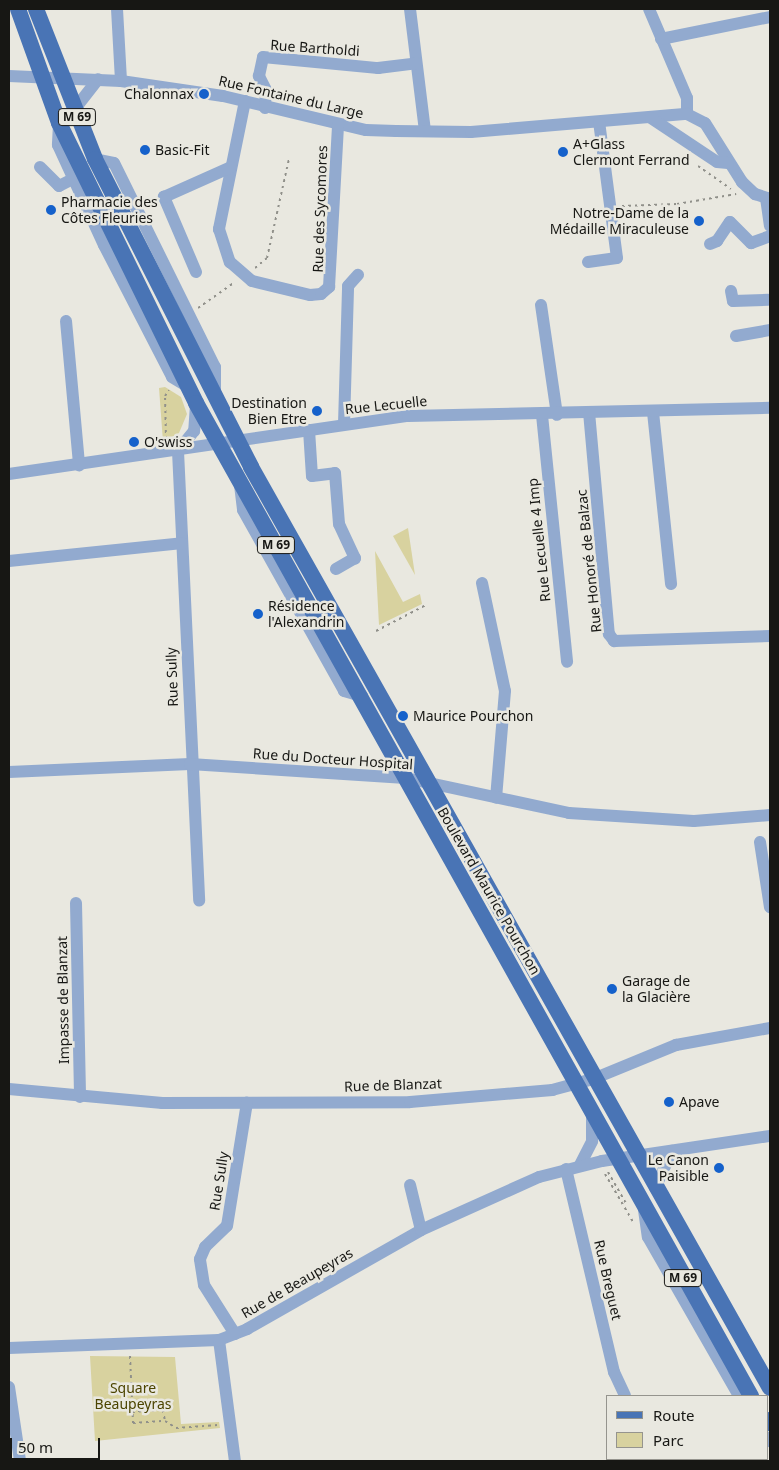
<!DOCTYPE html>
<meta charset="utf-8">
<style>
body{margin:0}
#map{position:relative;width:779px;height:1470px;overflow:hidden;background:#e9e8e0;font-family:"Noto Sans",sans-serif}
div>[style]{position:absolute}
.green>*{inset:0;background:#d8d29f}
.path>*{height:2px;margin-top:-1px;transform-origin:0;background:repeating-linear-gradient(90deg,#90908a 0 2.5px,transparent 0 6.5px)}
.minor>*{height:12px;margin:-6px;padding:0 6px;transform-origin:6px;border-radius:6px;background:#92aacf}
.major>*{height:16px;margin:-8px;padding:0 8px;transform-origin:8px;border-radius:8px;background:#4974b5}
.dots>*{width:14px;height:14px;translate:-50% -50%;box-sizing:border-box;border:2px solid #e9e8e0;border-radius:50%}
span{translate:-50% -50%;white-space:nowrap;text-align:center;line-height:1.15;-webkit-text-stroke:5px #e9e8e0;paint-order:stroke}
.shield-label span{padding:1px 4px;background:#e9e8e0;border:1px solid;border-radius:4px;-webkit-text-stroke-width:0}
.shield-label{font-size:12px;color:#171714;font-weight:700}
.street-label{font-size:14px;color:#171714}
.poi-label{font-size:14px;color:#171714}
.right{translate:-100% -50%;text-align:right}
.left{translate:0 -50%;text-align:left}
.park-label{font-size:14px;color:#4c4400}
.frame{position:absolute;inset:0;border:10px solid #171714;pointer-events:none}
.legend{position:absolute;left:606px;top:1395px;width:162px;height:65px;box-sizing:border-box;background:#e9e8e0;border:1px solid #95948e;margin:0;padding:6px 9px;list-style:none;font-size:15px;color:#171714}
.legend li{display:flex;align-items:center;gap:10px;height:25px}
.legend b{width:25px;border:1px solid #95948e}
.scale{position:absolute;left:10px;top:1438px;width:90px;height:22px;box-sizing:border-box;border:2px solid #171714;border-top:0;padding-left:6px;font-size:15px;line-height:18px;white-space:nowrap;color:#171714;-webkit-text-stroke:4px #e9e8e0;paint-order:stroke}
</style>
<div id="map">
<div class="green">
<div style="clip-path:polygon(165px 387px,181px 397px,187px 414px,179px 433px,163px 442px,159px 388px)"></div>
<div style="clip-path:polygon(408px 528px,415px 575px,393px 536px)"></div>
<div style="clip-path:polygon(375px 551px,403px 602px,420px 594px,422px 604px,379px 625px)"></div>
<div style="clip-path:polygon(90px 1356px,175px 1357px,181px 1424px,219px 1422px,220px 1428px,95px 1441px)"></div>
</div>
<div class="path">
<div style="left:698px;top:166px;width:40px;rotate:34.9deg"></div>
<div style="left:622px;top:206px;width:55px;rotate:-2.1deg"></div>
<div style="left:677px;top:204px;width:60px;rotate:-9.6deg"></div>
<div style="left:255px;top:268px;width:16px;rotate:-40deg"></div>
<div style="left:267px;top:258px;width:101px;rotate:-77.5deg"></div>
<div style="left:198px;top:308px;width:45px;rotate:-35.1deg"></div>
<div style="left:166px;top:439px;width:43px;rotate:-91.3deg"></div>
<div style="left:165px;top:396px;width:7px;rotate:-56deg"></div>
<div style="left:376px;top:631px;width:56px;rotate:-27.5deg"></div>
<div style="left:608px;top:1172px;width:38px;rotate:60deg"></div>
<div style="left:605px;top:1174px;width:56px;rotate:59.7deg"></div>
<div style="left:130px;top:1356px;width:67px;rotate:87.4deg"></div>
<div style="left:133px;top:1423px;width:32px;rotate:-4deg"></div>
<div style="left:132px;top:1412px;width:31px;rotate:-4deg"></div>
<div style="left:163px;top:1410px;width:11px;rotate:80deg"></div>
<div style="left:165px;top:1421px;width:13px;rotate:32deg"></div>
<div style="left:176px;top:1428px;width:42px;rotate:-4.1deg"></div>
</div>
<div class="minor">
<div style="left:117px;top:9px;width:72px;rotate:86.8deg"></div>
<div style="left:410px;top:9px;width:123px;rotate:83deg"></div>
<div style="left:649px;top:9px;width:97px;rotate:66.9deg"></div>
<div style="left:687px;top:98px;width:16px;rotate:90deg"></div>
<div style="left:661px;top:39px;width:111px;rotate:-11.4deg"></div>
<div style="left:9px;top:76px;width:112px;rotate:2.6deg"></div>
<div style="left:121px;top:81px;width:103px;rotate:8.4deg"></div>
<div style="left:223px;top:96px;width:147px;rotate:13.4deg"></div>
<div style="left:366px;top:130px;width:30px;rotate:2deg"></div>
<div style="left:396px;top:131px;width:75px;rotate:0.8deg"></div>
<div style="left:471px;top:132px;width:217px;rotate:-4.8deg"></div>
<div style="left:687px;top:114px;width:20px;rotate:27deg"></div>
<div style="left:705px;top:123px;width:70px;rotate:57.9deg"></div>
<div style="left:742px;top:182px;width:18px;rotate:43deg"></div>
<div style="left:755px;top:194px;width:16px;rotate:18deg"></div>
<div style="left:245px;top:101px;width:131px;rotate:101.5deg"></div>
<div style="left:219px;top:229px;width:35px;rotate:72deg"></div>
<div style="left:230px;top:262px;width:29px;rotate:41deg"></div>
<div style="left:252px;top:281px;width:60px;rotate:13.6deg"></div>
<div style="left:310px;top:295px;width:11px;rotate:-5deg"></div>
<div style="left:321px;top:294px;width:11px;rotate:-41deg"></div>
<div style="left:329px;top:287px;width:163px;rotate:-86.8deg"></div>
<div style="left:265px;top:108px;width:18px;rotate:-87deg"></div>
<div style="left:266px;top:90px;width:16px;rotate:-117deg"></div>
<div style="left:259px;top:76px;width:19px;rotate:-78deg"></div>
<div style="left:263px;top:57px;width:116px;rotate:5.5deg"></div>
<div style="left:378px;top:68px;width:38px;rotate:-7deg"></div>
<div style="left:74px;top:110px;width:39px;rotate:-52deg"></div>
<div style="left:651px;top:118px;width:79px;rotate:33.7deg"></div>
<div style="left:717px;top:162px;width:11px;rotate:5deg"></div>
<div style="left:59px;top:124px;width:21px;rotate:93deg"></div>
<div style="left:58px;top:145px;width:110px;rotate:65.3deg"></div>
<div style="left:104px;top:245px;width:148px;rotate:62.7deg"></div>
<div style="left:172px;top:377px;width:17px;rotate:31deg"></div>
<div style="left:95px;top:159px;width:19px;rotate:12deg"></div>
<div style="left:114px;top:163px;width:228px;rotate:63.7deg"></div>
<div style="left:215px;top:367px;width:23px;rotate:90deg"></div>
<div style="left:40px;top:167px;width:27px;rotate:45deg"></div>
<div style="left:59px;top:186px;width:16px;rotate:-27deg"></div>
<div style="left:766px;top:198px;width:28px;rotate:82deg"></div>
<div style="left:710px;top:244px;width:8px;rotate:-23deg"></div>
<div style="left:717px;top:241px;width:23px;rotate:-56deg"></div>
<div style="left:730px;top:222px;width:30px;rotate:45deg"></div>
<div style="left:751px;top:243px;width:20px;rotate:-20deg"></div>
<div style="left:588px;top:262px;width:29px;rotate:-8deg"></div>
<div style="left:617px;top:258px;width:137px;rotate:-97.5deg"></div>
<div style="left:196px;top:272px;width:82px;rotate:-113.1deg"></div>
<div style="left:164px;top:197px;width:73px;rotate:-24.1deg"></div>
<div style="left:731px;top:291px;width:10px;rotate:79deg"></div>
<div style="left:733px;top:301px;width:35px;rotate:-2deg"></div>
<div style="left:541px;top:305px;width:111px;rotate:81.7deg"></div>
<div style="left:66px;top:321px;width:145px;rotate:84.8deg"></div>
<div style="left:736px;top:336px;width:35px;rotate:-10deg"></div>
<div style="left:196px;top:405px;width:26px;rotate:94deg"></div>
<div style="left:194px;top:431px;width:26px;rotate:129deg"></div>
<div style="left:178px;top:451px;width:450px;rotate:87.3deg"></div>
<div style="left:589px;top:412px;width:223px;rotate:84.9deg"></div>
<div style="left:609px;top:634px;width:9px;rotate:54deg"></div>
<div style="left:614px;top:641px;width:156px;rotate:-1.8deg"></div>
<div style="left:653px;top:412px;width:173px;rotate:84deg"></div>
<div style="left:542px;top:415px;width:248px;rotate:84.2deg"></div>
<div style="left:344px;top:424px;width:138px;rotate:-88.3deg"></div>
<div style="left:348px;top:286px;width:15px;rotate:-48deg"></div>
<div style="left:309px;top:430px;width:46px;rotate:86.3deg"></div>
<div style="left:312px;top:476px;width:23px;rotate:-7deg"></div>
<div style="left:335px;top:473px;width:51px;rotate:85.5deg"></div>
<div style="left:339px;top:524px;width:38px;rotate:65deg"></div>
<div style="left:355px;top:558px;width:22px;rotate:150deg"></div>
<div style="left:9px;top:474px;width:403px;rotate:-8.3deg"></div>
<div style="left:408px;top:416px;width:362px;rotate:-1.3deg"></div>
<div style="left:240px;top:485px;width:25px;rotate:83deg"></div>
<div style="left:243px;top:510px;width:207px;rotate:60.8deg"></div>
<div style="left:344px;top:691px;width:19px;rotate:16deg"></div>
<div style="left:9px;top:561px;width:174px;rotate:-5.9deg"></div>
<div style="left:482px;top:583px;width:110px;rotate:78deg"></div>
<div style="left:505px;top:691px;width:107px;rotate:94.8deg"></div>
<div style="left:9px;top:772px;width:181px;rotate:-2.5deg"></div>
<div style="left:190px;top:764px;width:216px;rotate:3.7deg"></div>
<div style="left:406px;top:778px;width:167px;rotate:12.1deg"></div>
<div style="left:569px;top:813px;width:125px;rotate:3.7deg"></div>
<div style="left:694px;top:821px;width:76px;rotate:-4.5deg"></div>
<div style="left:760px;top:842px;width:66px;rotate:81.3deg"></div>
<div style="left:76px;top:903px;width:194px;rotate:88.8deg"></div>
<div style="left:9px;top:1089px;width:154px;rotate:5.2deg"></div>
<div style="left:162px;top:1103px;width:248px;rotate:-0.2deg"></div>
<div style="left:410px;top:1102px;width:143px;rotate:-4.8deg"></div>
<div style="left:552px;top:1090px;width:42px;rotate:-15deg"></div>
<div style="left:593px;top:1079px;width:90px;rotate:-22.3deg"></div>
<div style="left:676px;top:1045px;width:96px;rotate:-10.3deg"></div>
<div style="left:580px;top:1165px;width:27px;rotate:-63deg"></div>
<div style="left:592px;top:1141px;width:26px;rotate:-90deg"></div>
<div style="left:566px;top:1169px;width:209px;rotate:76.7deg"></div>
<div style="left:614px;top:1372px;width:26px;rotate:65deg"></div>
<div style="left:410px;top:1185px;width:46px;rotate:76.3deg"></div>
<div style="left:655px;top:1188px;width:41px;rotate:-65.3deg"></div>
<div style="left:644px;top:1210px;width:27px;rotate:82deg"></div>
<div style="left:648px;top:1237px;width:183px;rotate:60.2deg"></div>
<div style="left:235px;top:1334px;width:58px;rotate:-122.3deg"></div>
<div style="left:204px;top:1285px;width:26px;rotate:-99deg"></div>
<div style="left:200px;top:1259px;width:13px;rotate:-67deg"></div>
<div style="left:205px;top:1247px;width:30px;rotate:-44deg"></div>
<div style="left:227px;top:1226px;width:125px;rotate:-80.8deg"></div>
<div style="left:219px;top:1340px;width:122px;rotate:82.5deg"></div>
<div style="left:9px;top:1348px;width:210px;rotate:-2.2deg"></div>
<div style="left:219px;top:1340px;width:30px;rotate:-21deg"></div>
<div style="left:247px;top:1329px;width:200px;rotate:-29.6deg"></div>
<div style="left:421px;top:1230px;width:129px;rotate:-24.2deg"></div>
<div style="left:539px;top:1177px;width:65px;rotate:-14.3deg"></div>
<div style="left:602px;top:1161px;width:170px;rotate:-8.5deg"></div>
<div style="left:9px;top:1387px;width:75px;rotate:81.5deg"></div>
<div style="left:768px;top:1438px;width:4px;rotate:56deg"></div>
<div style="left:666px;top:1459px;width:2px;rotate:63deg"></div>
</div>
<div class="major">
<div style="left:18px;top:9px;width:121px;rotate:70.2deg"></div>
<div style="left:59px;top:123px;width:312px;rotate:63.9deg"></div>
<div style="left:196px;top:403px;width:1138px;rotate:60.8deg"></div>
<div style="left:36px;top:9px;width:161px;rotate:68.5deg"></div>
<div style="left:95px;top:159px;width:345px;rotate:63.1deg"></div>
<div style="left:251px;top:467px;width:1057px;rotate:60.6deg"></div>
<div style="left:768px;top:1420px;width:4px;rotate:56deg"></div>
</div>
<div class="dots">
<div style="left:204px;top:94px;background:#1561cb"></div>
<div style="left:145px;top:150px;background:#1561cb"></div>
<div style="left:563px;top:152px;background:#1561cb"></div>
<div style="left:51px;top:210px;background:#1561cb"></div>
<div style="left:699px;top:221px;background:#1561cb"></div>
<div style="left:317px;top:411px;background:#1561cb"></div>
<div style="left:134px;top:442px;background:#1561cb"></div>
<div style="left:258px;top:614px;background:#1561cb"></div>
<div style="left:403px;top:716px;background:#1561cb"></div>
<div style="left:612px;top:989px;background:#1561cb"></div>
<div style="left:669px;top:1102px;background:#1561cb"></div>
<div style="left:719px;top:1168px;background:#1561cb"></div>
</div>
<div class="shield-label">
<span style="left:77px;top:117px">M 69</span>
<span style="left:276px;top:545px">M 69</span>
<span style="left:683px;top:1278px">M 69</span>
</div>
<div class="street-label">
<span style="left:315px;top:48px;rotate:4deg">Rue Bartholdi</span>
<span style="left:291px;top:97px;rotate:13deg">Rue Fontaine du Large</span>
<span style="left:320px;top:209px;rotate:-88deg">Rue des Sycomores</span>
<span style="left:386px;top:405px;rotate:-6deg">Rue Lecuelle</span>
<span style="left:539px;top:540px;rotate:-96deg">Rue Lecuelle 4 Imp</span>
<span style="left:589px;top:561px;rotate:-96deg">Rue Honoré de Balzac</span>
<span style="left:172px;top:677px;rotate:-92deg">Rue Sully</span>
<span style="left:333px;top:759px;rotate:4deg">Rue du Docteur Hospital</span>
<span style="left:489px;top:891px;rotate:60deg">Boulevard Maurice Pourchon</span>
<span style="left:63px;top:1000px;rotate:-91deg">Impasse de Blanzat</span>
<span style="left:393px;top:1085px;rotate:-2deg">Rue de Blanzat</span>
<span style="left:219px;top:1181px;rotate:-81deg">Rue Sully</span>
<span style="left:608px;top:1280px;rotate:77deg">Rue Breguet</span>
<span style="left:297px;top:1283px;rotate:-30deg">Rue de Beaupeyras</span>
</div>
<div class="poi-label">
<span class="right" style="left:194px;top:94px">Chalonnax</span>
<span class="left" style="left:573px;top:152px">A+Glass<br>Clermont Ferrand</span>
<span class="left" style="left:155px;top:150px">Basic-Fit</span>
<span class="left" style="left:61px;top:210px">Pharmacie des<br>Côtes Fleuries</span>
<span class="right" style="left:689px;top:221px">Notre-Dame de la<br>Médaille Miraculeuse</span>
<span class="right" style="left:307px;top:411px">Destination<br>Bien Etre</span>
<span class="left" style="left:144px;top:442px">O'swiss</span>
<span class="left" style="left:268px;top:614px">Résidence<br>l'Alexandrin</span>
<span class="left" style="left:413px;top:716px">Maurice Pourchon</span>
<span class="left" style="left:622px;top:989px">Garage de<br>la Glacière</span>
<span class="left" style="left:679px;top:1102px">Apave</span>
<span class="right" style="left:709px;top:1168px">Le Canon<br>Paisible</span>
</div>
<div class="park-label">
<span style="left:133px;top:1396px">Square<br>Beaupeyras</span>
</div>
<div class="frame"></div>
<ul class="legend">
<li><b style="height:6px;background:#4974b5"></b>Route</li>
<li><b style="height:14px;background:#d8d29f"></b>Parc</li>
</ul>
<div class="scale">50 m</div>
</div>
